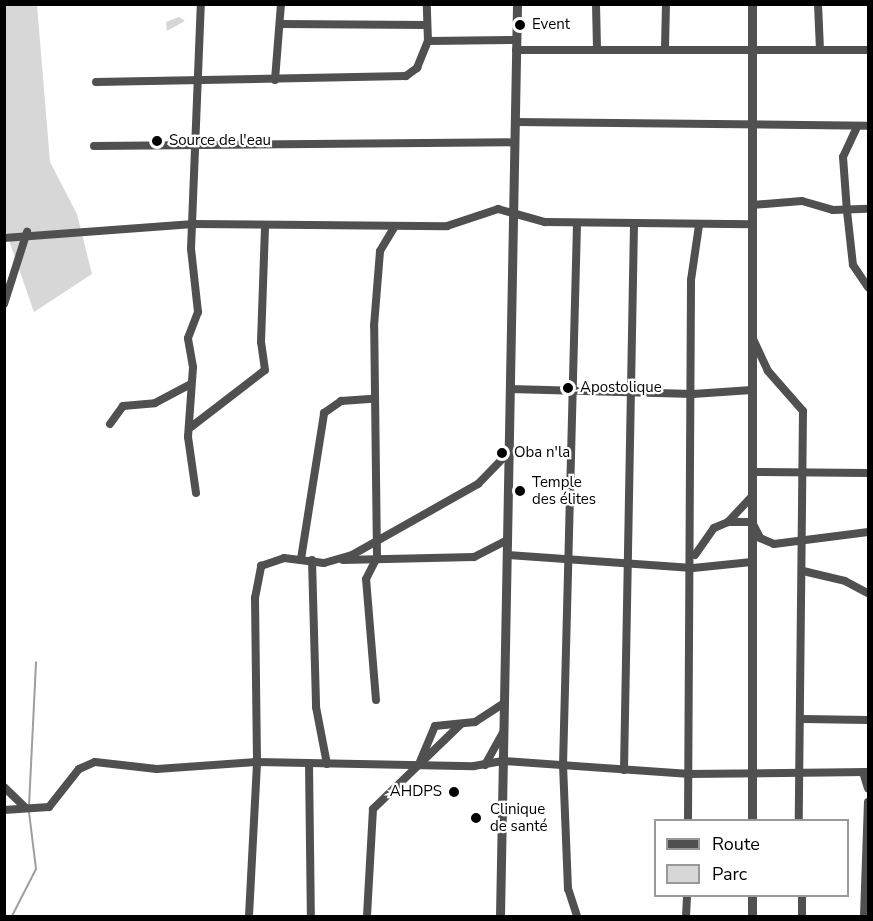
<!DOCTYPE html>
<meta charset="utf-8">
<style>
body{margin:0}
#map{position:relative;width:873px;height:921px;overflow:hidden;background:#fff;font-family:"Nunito Sans",sans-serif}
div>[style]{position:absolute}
.green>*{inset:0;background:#d7d7d7}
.stream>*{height:2px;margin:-1px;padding:0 1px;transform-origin:1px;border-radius:1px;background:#9e9e9e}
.minor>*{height:8px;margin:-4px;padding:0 4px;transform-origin:4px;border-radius:4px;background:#505050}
.tertiary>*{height:9px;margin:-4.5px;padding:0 4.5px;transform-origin:4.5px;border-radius:4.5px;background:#505050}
.dots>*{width:16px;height:16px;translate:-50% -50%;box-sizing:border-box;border:3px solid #fff;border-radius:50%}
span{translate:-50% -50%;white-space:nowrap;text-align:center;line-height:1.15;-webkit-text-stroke:4.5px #fff;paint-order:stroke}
.poi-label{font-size:15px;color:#000}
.left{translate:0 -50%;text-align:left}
.right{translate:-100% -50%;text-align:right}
.frame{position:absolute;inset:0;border:6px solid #000;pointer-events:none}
.legend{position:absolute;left:654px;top:819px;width:195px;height:78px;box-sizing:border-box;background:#fff;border:2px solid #999;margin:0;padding:8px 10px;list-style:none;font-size:18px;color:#000}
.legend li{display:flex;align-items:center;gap:12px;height:30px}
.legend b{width:30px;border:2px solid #999}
</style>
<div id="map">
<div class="green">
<div style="clip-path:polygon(4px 5px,37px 5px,50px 162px,77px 214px,92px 274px,34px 312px,5px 229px)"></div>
<div style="clip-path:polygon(179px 17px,185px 21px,167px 31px,166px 22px)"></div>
</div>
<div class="stream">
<div style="left:29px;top:806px;width:144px;rotate:-87.2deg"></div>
<div style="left:12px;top:916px;width:53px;rotate:-62.9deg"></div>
<div style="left:36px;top:869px;width:57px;rotate:-97deg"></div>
</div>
<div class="minor">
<div style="left:596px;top:4px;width:44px;rotate:88.7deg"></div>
<div style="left:818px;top:4px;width:46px;rotate:87.5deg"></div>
<div style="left:280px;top:24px;width:147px;rotate:0.4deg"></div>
<div style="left:428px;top:41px;width:88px;rotate:-0.7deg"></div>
<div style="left:665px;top:48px;width:44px;rotate:-88.7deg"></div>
<div style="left:516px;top:50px;width:352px"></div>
<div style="left:275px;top:80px;width:76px;rotate:-85.5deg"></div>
<div style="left:96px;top:82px;width:310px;rotate:-1.1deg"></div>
<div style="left:406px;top:76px;width:14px;rotate:-36deg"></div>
<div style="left:417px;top:68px;width:29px;rotate:-68deg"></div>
<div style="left:428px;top:41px;width:37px;rotate:-92deg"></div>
<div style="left:515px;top:122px;width:353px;rotate:0.6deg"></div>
<div style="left:857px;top:127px;width:33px;rotate:115deg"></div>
<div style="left:843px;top:157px;width:54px;rotate:85.8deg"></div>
<div style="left:847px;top:211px;width:54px;rotate:83.7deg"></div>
<div style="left:853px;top:265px;width:27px;rotate:56deg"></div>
<div style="left:94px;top:146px;width:420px;rotate:-0.5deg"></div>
<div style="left:752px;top:205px;width:50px;rotate:-4.6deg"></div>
<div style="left:802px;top:201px;width:32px;rotate:16deg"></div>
<div style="left:833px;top:210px;width:35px;rotate:-2deg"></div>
<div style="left:4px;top:238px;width:190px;rotate:-4.2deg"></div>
<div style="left:193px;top:224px;width:254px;rotate:0.5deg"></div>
<div style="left:447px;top:226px;width:54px;rotate:-18.4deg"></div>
<div style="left:498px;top:209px;width:49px;rotate:15.5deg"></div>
<div style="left:545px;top:222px;width:207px;rotate:0.6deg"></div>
<div style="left:4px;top:304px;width:76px;rotate:-72.3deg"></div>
<div style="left:753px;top:339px;width:35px;rotate:65deg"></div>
<div style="left:768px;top:371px;width:53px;rotate:48.8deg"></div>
<div style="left:803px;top:411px;width:409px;rotate:90.6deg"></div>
<div style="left:510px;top:389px;width:183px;rotate:1.6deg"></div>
<div style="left:693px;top:394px;width:59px;rotate:-3.9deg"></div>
<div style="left:110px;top:424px;width:22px;rotate:-54deg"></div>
<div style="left:123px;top:406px;width:32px;rotate:-5deg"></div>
<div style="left:155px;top:403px;width:40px;rotate:-28deg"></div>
<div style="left:191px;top:427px;width:93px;rotate:-37.6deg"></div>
<div style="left:265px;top:370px;width:28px;rotate:-98deg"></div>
<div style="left:261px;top:342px;width:117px;rotate:-88deg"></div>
<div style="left:752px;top:472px;width:116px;rotate:0.5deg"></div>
<div style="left:196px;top:493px;width:57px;rotate:-98.1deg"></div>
<div style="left:188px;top:437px;width:70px;rotate:-85.9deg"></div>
<div style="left:193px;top:367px;width:29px;rotate:-100deg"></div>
<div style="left:188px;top:338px;width:28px;rotate:-69deg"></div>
<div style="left:198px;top:312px;width:63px;rotate:-96.3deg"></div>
<div style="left:191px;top:249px;width:245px;rotate:-87.7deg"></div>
<div style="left:728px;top:522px;width:35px;rotate:-47deg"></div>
<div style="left:507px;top:555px;width:186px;rotate:4deg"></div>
<div style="left:693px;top:568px;width:59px;rotate:-5.8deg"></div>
<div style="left:695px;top:555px;width:33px;rotate:-55deg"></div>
<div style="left:714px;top:528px;width:15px;rotate:-23deg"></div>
<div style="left:728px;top:522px;width:24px"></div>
<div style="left:752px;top:522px;width:18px;rotate:63deg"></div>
<div style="left:760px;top:538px;width:15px;rotate:23deg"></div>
<div style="left:774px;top:544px;width:95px;rotate:-7.3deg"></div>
<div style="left:301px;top:559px;width:148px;rotate:-81deg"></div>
<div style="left:324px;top:413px;width:21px;rotate:-35deg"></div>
<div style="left:341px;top:401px;width:32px;rotate:-4deg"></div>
<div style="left:312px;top:560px;width:147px;rotate:88.4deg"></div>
<div style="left:316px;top:707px;width:58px;rotate:79.1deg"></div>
<div style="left:343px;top:560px;width:131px;rotate:-1.3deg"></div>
<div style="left:474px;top:557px;width:37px;rotate:-27deg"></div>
<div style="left:803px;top:571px;width:43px;rotate:13.4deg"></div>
<div style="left:845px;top:581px;width:26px;rotate:28deg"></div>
<div style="left:376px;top:700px;width:121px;rotate:-94.7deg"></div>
<div style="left:366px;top:579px;width:25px;rotate:-63deg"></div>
<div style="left:377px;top:557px;width:231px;rotate:-90.7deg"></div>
<div style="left:374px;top:326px;width:75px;rotate:-85.4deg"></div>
<div style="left:380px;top:251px;width:29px;rotate:-59deg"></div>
<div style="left:803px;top:719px;width:65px;rotate:0.9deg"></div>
<div style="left:309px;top:763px;width:153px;rotate:89.3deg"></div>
<div style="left:419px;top:764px;width:41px;rotate:-67.2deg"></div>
<div style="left:435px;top:726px;width:40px;rotate:-5.7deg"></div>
<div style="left:475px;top:722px;width:35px;rotate:-33deg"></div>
<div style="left:485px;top:765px;width:37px;rotate:-61deg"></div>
<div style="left:624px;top:770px;width:547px;rotate:-88.95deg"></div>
<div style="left:863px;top:772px;width:17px;rotate:73deg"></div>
<div style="left:4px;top:787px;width:29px;rotate:44deg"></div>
<div style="left:4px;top:810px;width:45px;rotate:-3.8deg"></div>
<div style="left:49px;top:807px;width:48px;rotate:-51.7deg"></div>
<div style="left:79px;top:769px;width:17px;rotate:-24deg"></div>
<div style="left:95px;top:762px;width:62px;rotate:6.4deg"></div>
<div style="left:157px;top:769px;width:100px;rotate:-4deg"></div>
<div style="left:257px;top:762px;width:217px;rotate:1.1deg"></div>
<div style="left:474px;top:766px;width:29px;rotate:-10deg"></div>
<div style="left:503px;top:761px;width:184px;rotate:4deg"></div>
<div style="left:687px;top:774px;width:181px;rotate:-0.6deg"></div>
<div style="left:688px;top:820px;width:540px;rotate:-89.68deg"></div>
<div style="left:691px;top:280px;width:56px;rotate:-81.7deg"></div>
<div style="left:249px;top:916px;width:154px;rotate:-87deg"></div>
<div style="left:257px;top:762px;width:164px;rotate:-90.7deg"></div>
<div style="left:255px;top:598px;width:33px;rotate:-79deg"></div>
<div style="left:261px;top:566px;width:24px;rotate:-19deg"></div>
<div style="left:284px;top:558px;width:40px;rotate:7.1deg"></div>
<div style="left:324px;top:563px;width:29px;rotate:-16deg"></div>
<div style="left:352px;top:555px;width:145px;rotate:-29.4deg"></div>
<div style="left:478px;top:484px;width:45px;rotate:-45.9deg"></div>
<div style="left:367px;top:916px;width:107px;rotate:-86.8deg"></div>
<div style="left:373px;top:809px;width:122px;rotate:-44deg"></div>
<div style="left:577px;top:916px;width:28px;rotate:-108deg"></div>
<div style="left:568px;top:889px;width:123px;rotate:-92.3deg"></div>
<div style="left:563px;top:766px;width:543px;rotate:-88.52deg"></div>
<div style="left:686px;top:916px;width:20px;rotate:-87deg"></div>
<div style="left:802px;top:916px;width:20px;rotate:-90deg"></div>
<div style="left:864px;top:916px;width:114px;rotate:-88deg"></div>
</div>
<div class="tertiary">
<div style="left:752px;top:4px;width:816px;rotate:90deg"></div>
<div style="left:500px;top:916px;width:912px;rotate:-88.93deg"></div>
<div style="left:752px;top:916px;width:20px;rotate:-90deg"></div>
</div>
<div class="dots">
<div style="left:520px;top:25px;background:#000"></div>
<div style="left:157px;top:141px;background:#000"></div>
<div style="left:568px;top:388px;background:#000"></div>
<div style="left:502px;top:453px;background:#000"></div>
<div style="left:520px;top:491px;background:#000"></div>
<div style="left:454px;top:792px;background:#000"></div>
<div style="left:476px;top:818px;background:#000"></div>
</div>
<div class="poi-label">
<span class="left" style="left:532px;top:25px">Event</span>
<span class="left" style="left:169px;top:141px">Source de l'eau</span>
<span class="left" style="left:580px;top:388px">Apostolique</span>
<span class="left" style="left:514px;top:453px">Oba n'la</span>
<span class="left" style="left:532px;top:491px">Temple<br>des élites</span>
<span class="right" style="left:442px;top:792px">AHDPS</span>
<span class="left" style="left:490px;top:818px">Clinique<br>de santé</span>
</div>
<div class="frame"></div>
<ul class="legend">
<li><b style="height:8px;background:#505050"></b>Route</li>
<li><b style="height:16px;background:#d7d7d7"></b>Parc</li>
</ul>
</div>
